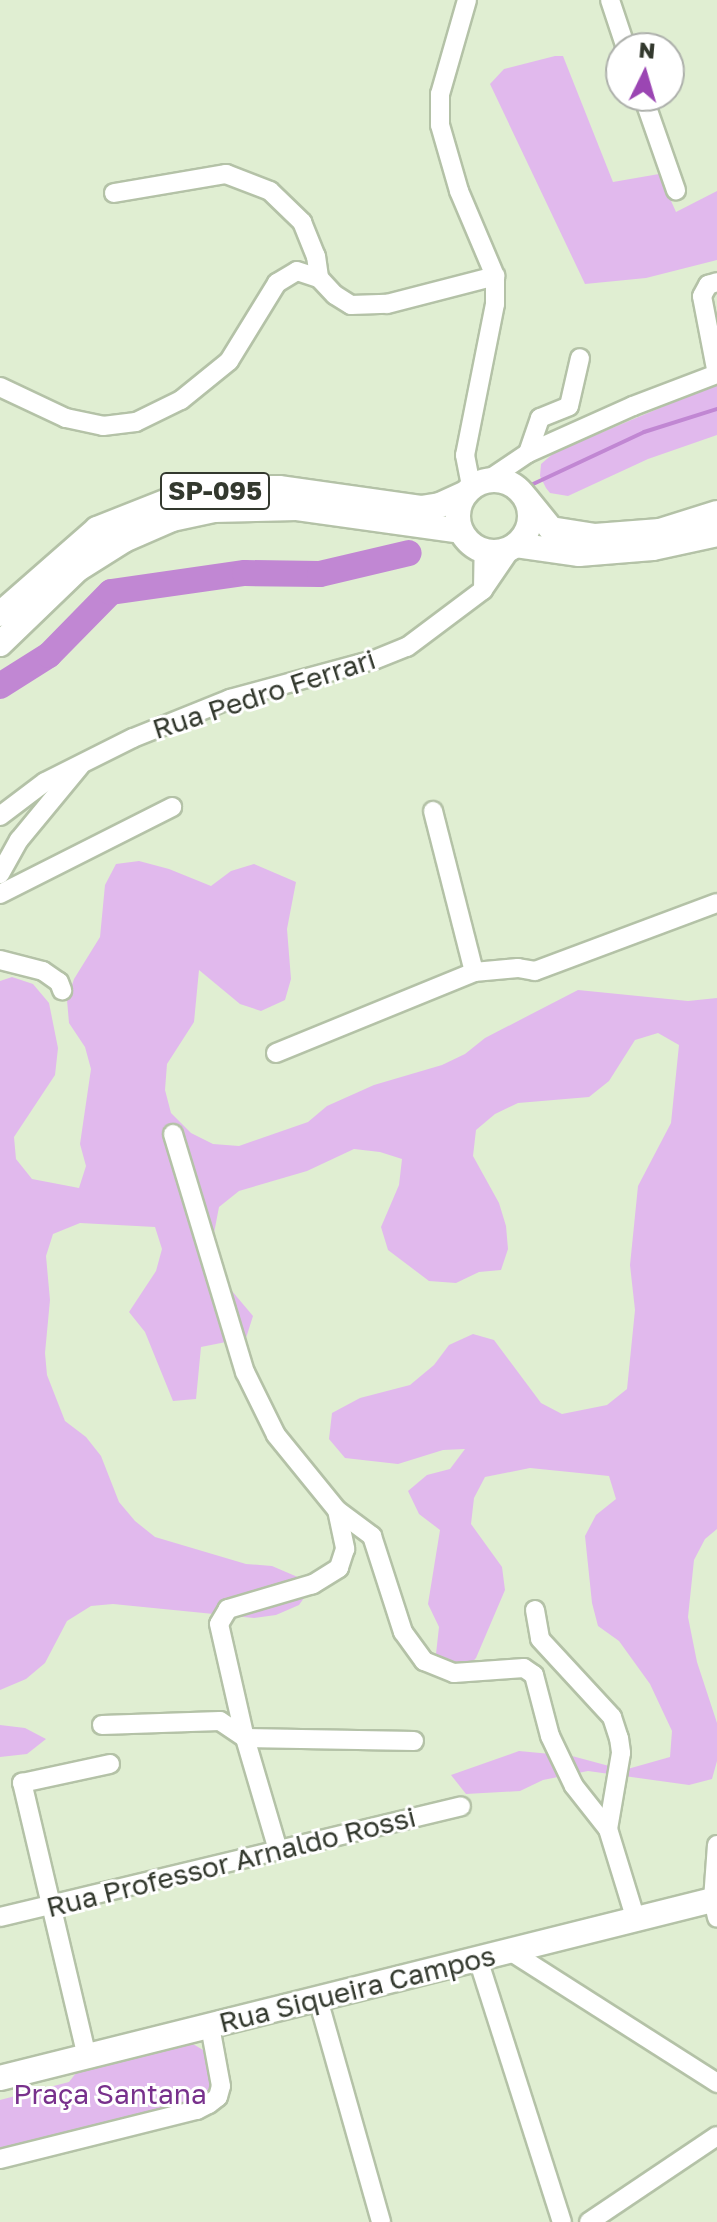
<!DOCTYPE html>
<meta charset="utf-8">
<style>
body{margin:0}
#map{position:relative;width:717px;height:2222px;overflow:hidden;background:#e0eed2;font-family:"Golos Text",sans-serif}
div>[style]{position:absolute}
.green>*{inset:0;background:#e1b9ed}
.stream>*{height:4px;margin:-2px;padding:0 2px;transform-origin:2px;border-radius:2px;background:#c187d3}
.river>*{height:26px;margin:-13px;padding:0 13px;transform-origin:13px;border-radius:13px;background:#c187d3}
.roads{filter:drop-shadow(2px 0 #b4c2a7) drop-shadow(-2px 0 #b4c2a7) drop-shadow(0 2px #b4c2a7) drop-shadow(0 -2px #b4c2a7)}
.minor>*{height:18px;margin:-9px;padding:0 9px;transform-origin:9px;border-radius:9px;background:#fff}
.major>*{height:24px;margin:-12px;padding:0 12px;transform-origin:12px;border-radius:12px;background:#fff}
.major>.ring{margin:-12px;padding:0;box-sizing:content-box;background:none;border:24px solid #fff;border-radius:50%}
span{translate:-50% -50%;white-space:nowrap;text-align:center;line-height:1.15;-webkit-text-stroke:6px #fff;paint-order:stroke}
.shield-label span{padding:2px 6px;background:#fff;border:2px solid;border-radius:6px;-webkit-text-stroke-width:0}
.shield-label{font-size:26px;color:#33392e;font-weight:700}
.street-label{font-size:28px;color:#33392e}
.park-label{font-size:28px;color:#78318c}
.north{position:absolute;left:605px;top:32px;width:80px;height:80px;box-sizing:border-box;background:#fff;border:2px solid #adb0ab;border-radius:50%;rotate:5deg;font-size:22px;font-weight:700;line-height:32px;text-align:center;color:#33392e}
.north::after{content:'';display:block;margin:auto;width:28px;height:36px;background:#9b46b3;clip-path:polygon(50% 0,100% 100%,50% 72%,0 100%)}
</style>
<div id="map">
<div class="green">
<div style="clip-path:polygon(555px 56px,563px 56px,613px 182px,659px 174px,676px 212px,717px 191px,717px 260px,646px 278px,585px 284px,490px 84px,504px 69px)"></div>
<div style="clip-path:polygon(717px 384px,717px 435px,648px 459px,568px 496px,550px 493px,546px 488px,540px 476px,541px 464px,555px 452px)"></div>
<div style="clip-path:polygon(139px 861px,169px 869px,211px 886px,231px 871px,254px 864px,296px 882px,287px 929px,291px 979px,285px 1000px,261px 1011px,240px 1004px,199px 970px,194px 1022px,167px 1064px,165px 1090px,171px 1113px,191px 1133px,213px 1144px,239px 1146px,308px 1122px,327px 1106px,374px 1085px,442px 1065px,465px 1054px,485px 1038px,578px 990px,688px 1001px,717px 998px,717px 1529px,705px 1539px,694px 1560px,688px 1617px,697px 1662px,717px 1723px,717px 1761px,712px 1779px,689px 1785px,588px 1771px,543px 1780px,520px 1791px,466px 1794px,451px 1775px,519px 1751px,572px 1756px,624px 1770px,670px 1757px,672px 1731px,650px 1684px,619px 1641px,598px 1626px,592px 1603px,585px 1536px,596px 1515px,616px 1499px,609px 1476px,530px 1468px,485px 1477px,474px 1498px,471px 1524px,502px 1567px,505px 1590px,476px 1658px,463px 1672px,454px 1673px,436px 1654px,439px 1627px,428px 1604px,440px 1530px,419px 1514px,408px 1491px,427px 1475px,450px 1469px,465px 1449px,443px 1450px,398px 1464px,345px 1458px,329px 1439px,332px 1413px,360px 1398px,410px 1385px,434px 1365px,449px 1345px,473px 1334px,494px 1340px,541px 1403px,562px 1414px,607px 1405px,627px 1389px,635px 1310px,630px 1265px,638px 1186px,671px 1123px,679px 1045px,658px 1033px,635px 1040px,609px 1081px,589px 1097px,518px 1103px,495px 1114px,476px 1130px,473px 1156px,499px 1203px,506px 1226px,508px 1249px,501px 1270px,479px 1272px,456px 1283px,429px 1281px,388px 1250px,381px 1227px,399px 1185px,402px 1159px,380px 1152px,354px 1149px,307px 1171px,239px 1191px,219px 1207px,210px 1254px,221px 1278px,253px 1316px,246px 1338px,201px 1347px,196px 1399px,173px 1401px,145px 1332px,129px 1312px,156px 1271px,162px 1249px,155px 1227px,80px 1223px,53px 1234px,46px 1256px,50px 1300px,45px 1353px,47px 1375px,65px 1421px,86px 1437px,101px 1456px,119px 1502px,135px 1521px,155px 1537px,246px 1564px,272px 1566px,314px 1584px,299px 1605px,276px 1615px,254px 1618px,113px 1604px,91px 1606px,67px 1621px,45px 1663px,26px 1679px,0 1690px,0 981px,12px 977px,33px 984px,49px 1003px,58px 1048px,55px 1075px,14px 1137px,16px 1159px,32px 1179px,79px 1188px,86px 1166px,80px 1144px,91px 1069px,85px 1047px,69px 1023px,67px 1000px,74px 979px,100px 937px,105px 885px,116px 864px)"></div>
<div style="clip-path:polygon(0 1725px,25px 1728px,46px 1739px,27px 1754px,0 1757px)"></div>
<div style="clip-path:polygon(193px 2044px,203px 2050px,210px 2076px,209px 2089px,201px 2101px,0 2153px,0 2100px,69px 2082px,80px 2068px)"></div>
</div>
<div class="stream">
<div style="left:531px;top:485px;width:125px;rotate:-25.1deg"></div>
<div style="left:644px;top:432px;width:77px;rotate:-17.5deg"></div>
</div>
<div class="river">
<div style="left:0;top:686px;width:58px;rotate:-32.3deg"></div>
<div style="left:49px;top:655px;width:88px;rotate:-45.5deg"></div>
<div style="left:111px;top:592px;width:135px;rotate:-8.1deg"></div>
<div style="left:245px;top:573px;width:75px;rotate:0.8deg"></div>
<div style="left:320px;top:574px;width:91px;rotate:-13.3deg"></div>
</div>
<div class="roads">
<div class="minor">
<div style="left:467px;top:0;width:98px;rotate:106deg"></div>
<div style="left:440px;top:94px;width:31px;rotate:90deg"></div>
<div style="left:440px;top:125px;width:69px;rotate:73.9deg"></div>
<div style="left:459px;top:191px;width:92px;rotate:67deg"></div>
<div style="left:495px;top:276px;width:28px;rotate:90deg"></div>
<div style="left:495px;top:304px;width:154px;rotate:101.2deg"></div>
<div style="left:465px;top:455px;width:33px;rotate:79deg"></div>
<div style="left:610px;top:0;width:51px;rotate:71.6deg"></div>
<div style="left:643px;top:96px;width:100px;rotate:70.7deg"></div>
<div style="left:114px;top:193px;width:114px;rotate:-9.6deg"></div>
<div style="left:226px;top:174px;width:47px;rotate:21.1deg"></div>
<div style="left:270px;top:191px;width:45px;rotate:44.1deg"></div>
<div style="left:302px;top:222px;width:37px;rotate:68deg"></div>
<div style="left:316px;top:256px;width:22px;rotate:82deg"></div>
<div style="left:319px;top:278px;width:23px;rotate:47deg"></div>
<div style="left:335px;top:295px;width:19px;rotate:32deg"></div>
<div style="left:351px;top:305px;width:36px;rotate:-2deg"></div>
<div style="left:387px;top:304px;width:112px;rotate:-14.5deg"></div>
<div style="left:717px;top:374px;width:79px;rotate:-100.9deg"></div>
<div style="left:702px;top:296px;width:13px;rotate:-61deg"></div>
<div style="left:708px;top:285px;width:9px;rotate:-18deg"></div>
<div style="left:0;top:387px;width:73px;rotate:25.2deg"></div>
<div style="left:66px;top:418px;width:38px;rotate:12deg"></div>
<div style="left:103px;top:426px;width:33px;rotate:-7deg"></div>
<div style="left:136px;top:422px;width:50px;rotate:-26.1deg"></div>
<div style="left:181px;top:400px;width:62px;rotate:-39.1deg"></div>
<div style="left:229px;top:361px;width:92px;rotate:-58.4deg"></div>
<div style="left:277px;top:283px;width:23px;rotate:-31deg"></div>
<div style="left:297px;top:271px;width:23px;rotate:18deg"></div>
<div style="left:528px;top:453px;width:37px;rotate:-71deg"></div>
<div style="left:540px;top:418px;width:31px;rotate:-22deg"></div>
<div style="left:569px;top:406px;width:49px;rotate:-77.1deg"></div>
<div style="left:488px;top:480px;width:48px;rotate:-34deg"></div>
<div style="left:528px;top:453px;width:115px;rotate:-24.1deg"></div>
<div style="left:633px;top:406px;width:90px;rotate:-20.9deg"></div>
<div style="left:483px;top:590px;width:39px;rotate:-89deg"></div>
<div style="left:433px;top:811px;width:166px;rotate:75.7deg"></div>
<div style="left:0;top:816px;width:56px;rotate:-37.1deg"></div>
<div style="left:45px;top:782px;width:98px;rotate:-26.6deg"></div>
<div style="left:133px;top:738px;width:105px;rotate:-21.9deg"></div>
<div style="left:230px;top:699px;width:149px;rotate:-15.2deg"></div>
<div style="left:374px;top:660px;width:35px;rotate:-22deg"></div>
<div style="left:407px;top:647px;width:95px;rotate:-36.9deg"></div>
<div style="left:483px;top:590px;width:50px;rotate:-55.7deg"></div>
<div style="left:0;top:874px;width:39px;rotate:-61deg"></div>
<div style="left:19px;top:840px;width:96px;rotate:-50.5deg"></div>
<div style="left:0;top:894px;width:193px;rotate:-26.8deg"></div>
<div style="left:0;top:960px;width:44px;rotate:14.3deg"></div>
<div style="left:43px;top:971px;width:19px;rotate:35deg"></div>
<div style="left:59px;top:982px;width:9px;rotate:69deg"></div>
<div style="left:276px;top:1053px;width:214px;rotate:-22.2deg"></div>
<div style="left:474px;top:972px;width:44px;rotate:-5.2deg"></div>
<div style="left:518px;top:968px;width:17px;rotate:10deg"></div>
<div style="left:535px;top:971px;width:194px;rotate:-20.5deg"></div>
<div style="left:173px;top:1134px;width:249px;rotate:73.2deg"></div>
<div style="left:245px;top:1372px;width:70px;rotate:63.8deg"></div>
<div style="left:276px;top:1435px;width:97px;rotate:50.9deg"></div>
<div style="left:337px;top:1510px;width:40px;rotate:78deg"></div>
<div style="left:345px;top:1549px;width:20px;rotate:108deg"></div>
<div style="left:339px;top:1568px;width:31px;rotate:148deg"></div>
<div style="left:313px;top:1584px;width:89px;rotate:163.6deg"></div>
<div style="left:228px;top:1609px;width:17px;rotate:121deg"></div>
<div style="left:219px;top:1624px;width:117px;rotate:77.2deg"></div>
<div style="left:245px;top:1738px;width:117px;rotate:73.6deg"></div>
<div style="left:337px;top:1510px;width:44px;rotate:36.6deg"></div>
<div style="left:372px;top:1536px;width:101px;rotate:72.1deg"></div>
<div style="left:403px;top:1632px;width:36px;rotate:54deg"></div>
<div style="left:424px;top:1661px;width:32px;rotate:22deg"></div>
<div style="left:454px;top:1673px;width:70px;rotate:-4.1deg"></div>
<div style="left:524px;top:1668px;width:12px;rotate:35deg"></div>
<div style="left:534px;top:1675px;width:63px;rotate:75.3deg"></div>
<div style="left:550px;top:1736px;width:55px;rotate:64.4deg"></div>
<div style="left:574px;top:1786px;width:55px;rotate:51.7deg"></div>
<div style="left:608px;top:1829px;width:95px;rotate:72.9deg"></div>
<div style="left:535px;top:1610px;width:29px;rotate:80deg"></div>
<div style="left:540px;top:1639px;width:106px;rotate:47.3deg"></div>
<div style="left:612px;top:1717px;width:22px;rotate:72deg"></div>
<div style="left:619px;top:1738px;width:15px;rotate:82deg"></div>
<div style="left:621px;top:1753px;width:77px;rotate:99.7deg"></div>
<div style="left:102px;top:1725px;width:118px;rotate:-1.9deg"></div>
<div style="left:220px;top:1721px;width:30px;rotate:34deg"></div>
<div style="left:245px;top:1738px;width:169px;rotate:1deg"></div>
<div style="left:717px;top:1845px;width:55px;rotate:94.2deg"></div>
<div style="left:713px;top:1900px;width:18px;rotate:77deg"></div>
<div style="left:0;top:1917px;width:474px;rotate:-13.5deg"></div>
<div style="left:510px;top:1951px;width:246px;rotate:32.5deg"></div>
<div style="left:478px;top:1959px;width:276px;rotate:72.3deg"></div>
<div style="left:318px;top:1999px;width:232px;rotate:74.2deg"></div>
<div style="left:87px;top:2057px;width:282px;rotate:-103.3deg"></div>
<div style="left:22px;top:1783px;width:90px;rotate:-12.2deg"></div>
<div style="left:0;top:2159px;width:203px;rotate:-14deg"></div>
<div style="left:197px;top:2110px;width:13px;rotate:-27deg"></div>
<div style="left:209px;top:2104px;width:11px;rotate:-38deg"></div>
<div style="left:218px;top:2097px;width:11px;rotate:-75deg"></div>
<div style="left:221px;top:2086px;width:61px;rotate:-100.4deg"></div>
<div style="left:589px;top:2222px;width:154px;rotate:-33.9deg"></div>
</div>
<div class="major">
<div class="ring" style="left:458px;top:480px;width:48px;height:48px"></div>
<div style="left:526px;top:498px;width:40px;rotate:51deg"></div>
<div style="left:551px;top:529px;width:45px;rotate:9deg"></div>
<div style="left:595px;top:536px;width:65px;rotate:-4.4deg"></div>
<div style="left:660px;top:531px;width:60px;rotate:-17.5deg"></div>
<div style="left:516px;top:545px;width:64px;rotate:8.1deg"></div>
<div style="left:579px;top:554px;width:74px;rotate:-4.6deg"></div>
<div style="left:653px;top:548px;width:66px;rotate:-12.3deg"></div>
<div style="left:0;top:614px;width:129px;rotate:-41.2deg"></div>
<div style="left:97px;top:529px;width:87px;rotate:-21.6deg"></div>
<div style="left:178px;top:497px;width:56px;rotate:-9.3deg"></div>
<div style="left:233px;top:488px;width:46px"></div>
<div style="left:279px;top:488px;width:143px;rotate:8deg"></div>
<div style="left:421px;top:508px;width:19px;rotate:-9deg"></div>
<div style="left:440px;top:505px;width:26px;rotate:-25deg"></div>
<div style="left:0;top:644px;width:108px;rotate:-43.9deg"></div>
<div style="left:78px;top:569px;width:54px;rotate:-32.2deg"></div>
<div style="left:124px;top:540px;width:52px;rotate:-23.6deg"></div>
<div style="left:172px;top:519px;width:43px;rotate:-12.1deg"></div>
<div style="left:214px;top:510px;width:83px;rotate:-1.4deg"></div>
<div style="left:297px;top:508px;width:165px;rotate:8deg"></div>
<div style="left:0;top:2078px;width:739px;rotate:-14.02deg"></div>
</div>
</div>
<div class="shield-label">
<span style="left:215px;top:491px">SP-095</span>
</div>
<div class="street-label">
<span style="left:264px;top:694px;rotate:-18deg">Rua Pedro Ferrari</span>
<span style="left:231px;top:1862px;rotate:-14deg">Rua Professor Arnaldo Rossi</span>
<span style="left:357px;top:1989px;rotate:-14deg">Rua Siqueira Campos</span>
</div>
<div class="park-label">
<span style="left:110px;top:2094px">Praça Santana</span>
</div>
<div class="north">N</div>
</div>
